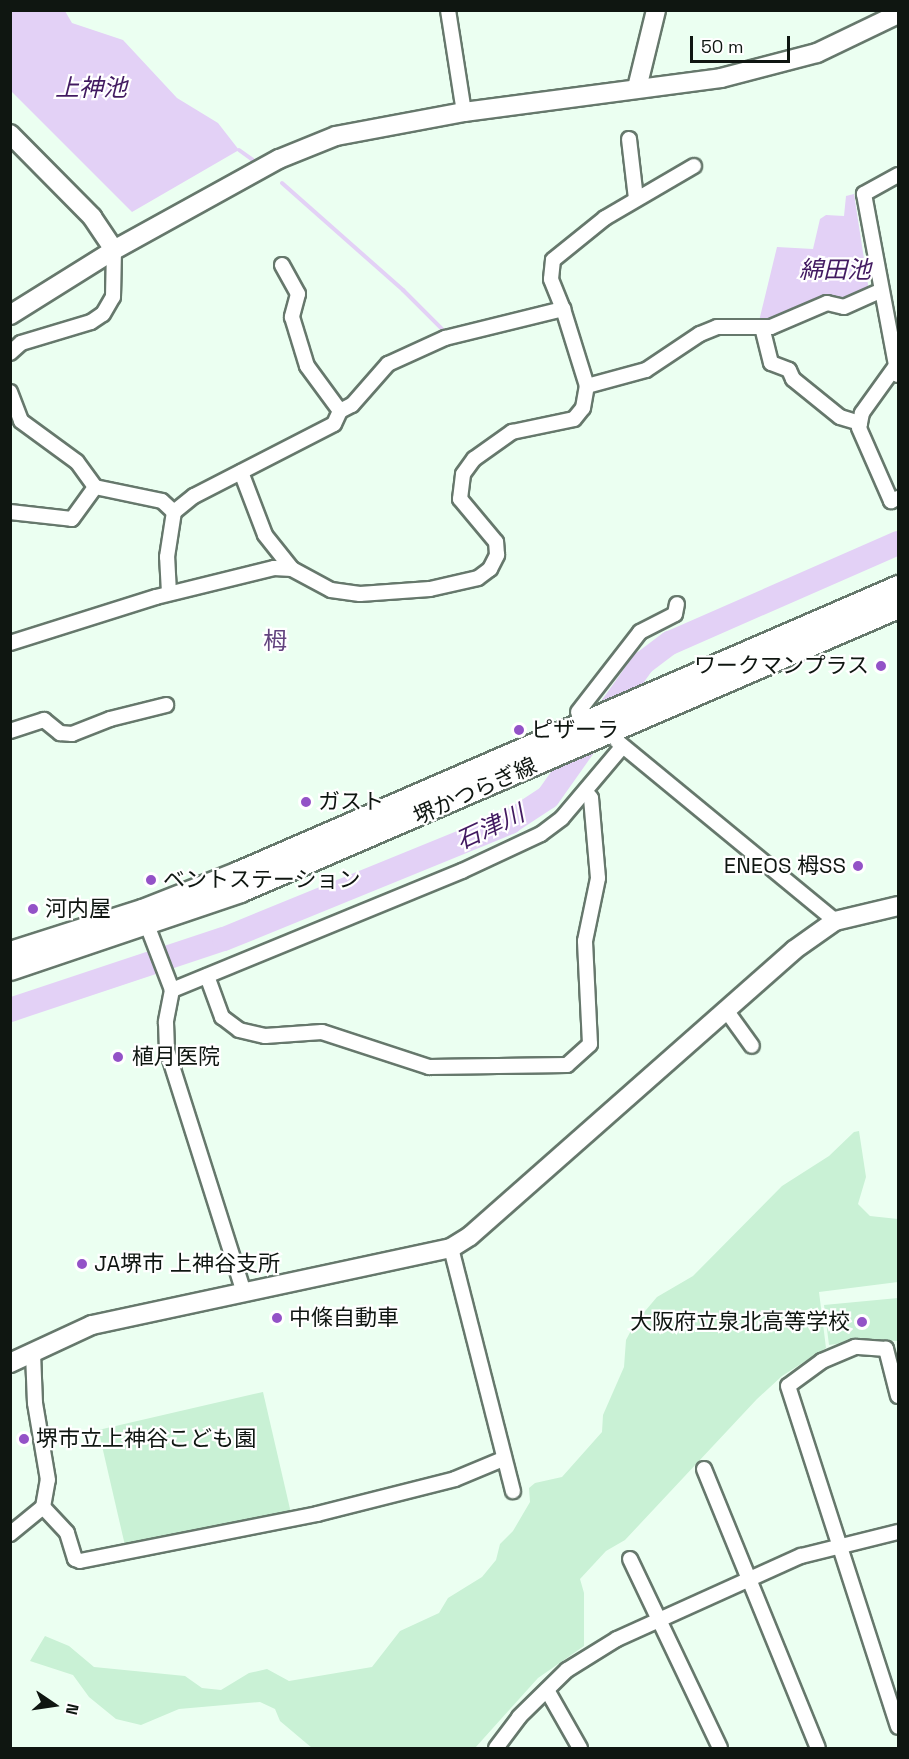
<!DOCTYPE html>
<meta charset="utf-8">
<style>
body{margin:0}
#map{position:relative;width:909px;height:1759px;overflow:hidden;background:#ebfff1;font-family:"Space Grotesk","Noto Sans JP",sans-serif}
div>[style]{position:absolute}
.green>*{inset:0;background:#c9f1d5;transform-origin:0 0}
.water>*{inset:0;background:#e3d1f6}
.stream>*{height:4px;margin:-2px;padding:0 2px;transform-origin:2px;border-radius:2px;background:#e3d1f6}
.river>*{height:24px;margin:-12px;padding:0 12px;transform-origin:12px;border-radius:12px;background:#e3d1f6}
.roads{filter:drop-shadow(2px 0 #66786c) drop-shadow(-2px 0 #66786c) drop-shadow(0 2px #66786c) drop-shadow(0 -2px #66786c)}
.street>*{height:14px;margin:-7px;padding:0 7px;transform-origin:7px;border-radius:7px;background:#fff}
.secondary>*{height:18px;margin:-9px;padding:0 9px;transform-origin:9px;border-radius:9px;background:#fff}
.primary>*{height:21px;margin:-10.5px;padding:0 10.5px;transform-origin:10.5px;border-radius:10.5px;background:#fff}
.dots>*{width:16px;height:16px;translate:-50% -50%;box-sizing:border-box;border:3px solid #fff;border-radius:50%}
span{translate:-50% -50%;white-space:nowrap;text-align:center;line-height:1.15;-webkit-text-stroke:4.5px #fff;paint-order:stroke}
.poi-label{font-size:22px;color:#0f1611}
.right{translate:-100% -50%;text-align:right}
.left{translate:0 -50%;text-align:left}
.street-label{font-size:22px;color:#0f1611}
.water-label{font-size:24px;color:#421a61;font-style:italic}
.neighbourhood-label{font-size:24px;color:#63447f}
.frame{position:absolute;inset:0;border:12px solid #0f1611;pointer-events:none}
.north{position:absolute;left:24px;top:1675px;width:60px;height:60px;-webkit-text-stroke:4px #fff;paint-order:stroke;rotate:103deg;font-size:16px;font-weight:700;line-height:24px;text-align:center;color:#0f1611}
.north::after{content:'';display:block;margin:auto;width:21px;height:27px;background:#0f1611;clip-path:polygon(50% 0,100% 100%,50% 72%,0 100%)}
.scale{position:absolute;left:690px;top:36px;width:100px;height:27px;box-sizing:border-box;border:3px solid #0f1611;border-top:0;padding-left:8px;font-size:18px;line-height:21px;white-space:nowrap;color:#0f1611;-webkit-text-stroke:4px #fff;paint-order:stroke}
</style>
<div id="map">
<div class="green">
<div style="clip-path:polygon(859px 1131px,866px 1177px,858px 1204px,870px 1216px,898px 1219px,898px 1282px,819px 1292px,826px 1348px,782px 1376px,757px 1399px,625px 1540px,606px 1551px,580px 1579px,584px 1593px,584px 1646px,538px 1678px,475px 1748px,312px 1748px,280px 1721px,275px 1709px,260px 1702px,179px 1709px,141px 1725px,116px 1719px,89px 1697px,73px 1675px,30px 1661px,45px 1636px,69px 1646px,94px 1667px,185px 1676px,202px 1688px,221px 1690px,249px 1673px,267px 1669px,289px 1681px,372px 1667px,400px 1631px,439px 1613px,448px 1598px,482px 1577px,496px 1560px,500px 1544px,513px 1531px,530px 1502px,529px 1488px,535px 1483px,562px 1477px,602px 1432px,603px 1415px,624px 1367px,626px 1340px,635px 1323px,657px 1297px,693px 1276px,782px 1186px,829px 1156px,854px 1132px)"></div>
<div style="clip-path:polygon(898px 1298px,898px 1341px,862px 1340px,829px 1345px,824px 1305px)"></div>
<div style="left:263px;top:1392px;width:124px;height:169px;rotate:77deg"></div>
</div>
<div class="water">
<div style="clip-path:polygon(10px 11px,65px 11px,72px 23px,123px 40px,177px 98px,218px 123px,239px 150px,132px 212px,11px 91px)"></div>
<div style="clip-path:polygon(854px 194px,869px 291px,768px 323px,759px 321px,777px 247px,813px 249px,820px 219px,826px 215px,844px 216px,846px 196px)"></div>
</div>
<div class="stream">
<div style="left:239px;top:150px;width:17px;rotate:36deg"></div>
<div style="left:282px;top:183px;width:162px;rotate:41.5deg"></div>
<div style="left:403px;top:290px;width:55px;rotate:45deg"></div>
</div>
<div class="river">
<div style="left:10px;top:1010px;width:225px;rotate:-18.4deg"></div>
<div style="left:224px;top:939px;width:309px;rotate:-22.2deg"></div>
<div style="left:510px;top:822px;width:45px;rotate:-33.3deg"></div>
<div style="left:548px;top:797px;width:164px;rotate:-54.7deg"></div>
<div style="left:643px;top:663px;width:34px;rotate:-37deg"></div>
<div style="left:670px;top:643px;width:249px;rotate:-23.7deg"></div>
</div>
<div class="roads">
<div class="street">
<div style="left:448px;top:10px;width:103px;rotate:81.1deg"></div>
<div style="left:629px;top:139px;width:60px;rotate:83.3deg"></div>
<div style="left:898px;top:175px;width:39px;rotate:151deg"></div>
<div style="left:864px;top:194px;width:184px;rotate:79.4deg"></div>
<div style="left:282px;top:265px;width:33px;rotate:61deg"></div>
<div style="left:298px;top:294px;width:24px;rotate:105deg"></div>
<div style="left:292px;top:317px;width:51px;rotate:73deg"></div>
<div style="left:307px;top:366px;width:56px;rotate:53.7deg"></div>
<div style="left:762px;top:327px;width:37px;rotate:76deg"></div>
<div style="left:771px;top:363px;width:19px;rotate:21deg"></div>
<div style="left:789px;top:370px;width:10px;rotate:66deg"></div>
<div style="left:793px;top:379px;width:60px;rotate:39deg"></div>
<div style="left:840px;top:417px;width:21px;rotate:17deg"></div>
<div style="left:10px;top:353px;width:15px;rotate:-42deg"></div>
<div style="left:21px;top:343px;width:73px;rotate:-16.7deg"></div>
<div style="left:91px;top:322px;width:14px;rotate:-34deg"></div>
<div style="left:103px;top:314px;width:20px;rotate:-60deg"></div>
<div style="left:113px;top:297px;width:47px;rotate:-88.8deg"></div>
<div style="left:895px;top:367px;width:57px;rotate:125.7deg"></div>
<div style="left:862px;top:413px;width:15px;rotate:101deg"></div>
<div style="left:859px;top:428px;width:80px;rotate:66.3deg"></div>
<div style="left:891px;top:501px;width:8px;rotate:-23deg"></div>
<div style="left:587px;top:386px;width:61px;rotate:-15.2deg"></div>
<div style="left:646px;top:370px;width:65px;rotate:-33.7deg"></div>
<div style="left:700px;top:334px;width:18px;rotate:-22deg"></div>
<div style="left:717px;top:327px;width:54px"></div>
<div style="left:771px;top:327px;width:61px;rotate:-23.2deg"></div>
<div style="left:827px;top:303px;width:17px;rotate:13deg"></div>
<div style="left:844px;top:307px;width:39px;rotate:-24deg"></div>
<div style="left:10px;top:392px;width:31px;rotate:69deg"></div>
<div style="left:21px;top:421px;width:69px;rotate:36.2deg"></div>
<div style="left:77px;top:462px;width:31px;rotate:54deg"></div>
<div style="left:95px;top:487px;width:68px;rotate:11.8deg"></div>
<div style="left:162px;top:501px;width:16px;rotate:43deg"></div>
<div style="left:241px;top:472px;width:67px;rotate:69.1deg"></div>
<div style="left:265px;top:535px;width:43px;rotate:51.5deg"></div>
<div style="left:10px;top:512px;width:62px;rotate:6.4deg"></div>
<div style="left:72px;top:519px;width:39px;rotate:-54deg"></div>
<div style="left:169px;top:593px;width:36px;rotate:-93deg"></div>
<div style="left:167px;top:557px;width:46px;rotate:-81.2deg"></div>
<div style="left:174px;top:512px;width:26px;rotate:-39deg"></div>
<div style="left:194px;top:496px;width:157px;rotate:-27.2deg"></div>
<div style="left:334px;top:424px;width:14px;rotate:-65deg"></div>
<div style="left:340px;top:411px;width:13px;rotate:-27deg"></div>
<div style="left:352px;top:405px;width:55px;rotate:-48.7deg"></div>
<div style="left:388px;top:364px;width:63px;rotate:-24.5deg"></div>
<div style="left:445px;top:338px;width:122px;rotate:-13.8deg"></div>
<div style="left:563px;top:309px;width:32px;rotate:-112deg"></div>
<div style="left:551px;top:279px;width:19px;rotate:-84deg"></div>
<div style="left:553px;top:260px;width:67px;rotate:-38.9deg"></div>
<div style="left:605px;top:218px;width:103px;rotate:-30.3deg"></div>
<div style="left:10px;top:643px;width:153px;rotate:-17.5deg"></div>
<div style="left:156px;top:597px;width:122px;rotate:-13.8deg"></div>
<div style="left:274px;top:568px;width:18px;rotate:3deg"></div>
<div style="left:292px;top:569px;width:44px;rotate:28.3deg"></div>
<div style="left:331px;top:590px;width:29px;rotate:8deg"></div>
<div style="left:360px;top:594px;width:70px;rotate:-4.1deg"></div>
<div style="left:430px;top:589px;width:49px;rotate:-12.9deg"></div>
<div style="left:478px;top:578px;width:15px;rotate:-37deg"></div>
<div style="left:490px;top:569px;width:16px;rotate:-63deg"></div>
<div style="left:497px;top:555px;width:13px;rotate:-94deg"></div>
<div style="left:496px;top:542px;width:56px;rotate:-129.9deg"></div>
<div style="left:460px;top:499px;width:25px;rotate:-83deg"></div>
<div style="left:463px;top:474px;width:19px;rotate:-54deg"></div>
<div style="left:474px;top:459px;width:47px;rotate:-35.4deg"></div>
<div style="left:512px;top:432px;width:63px;rotate:-11.8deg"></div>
<div style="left:574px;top:419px;width:14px;rotate:-51deg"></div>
<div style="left:583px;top:408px;width:22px;rotate:-80deg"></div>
<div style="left:587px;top:386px;width:81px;rotate:-107.3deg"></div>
<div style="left:578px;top:712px;width:101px;rotate:-52.2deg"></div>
<div style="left:640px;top:632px;width:39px;rotate:-27deg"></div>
<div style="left:675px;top:614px;width:10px;rotate:-79deg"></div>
<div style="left:10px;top:731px;width:36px;rotate:-18deg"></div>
<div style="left:44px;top:720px;width:21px;rotate:39deg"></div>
<div style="left:60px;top:733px;width:12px;rotate:5deg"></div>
<div style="left:72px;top:734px;width:41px;rotate:-21.5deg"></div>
<div style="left:110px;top:719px;width:58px;rotate:-14deg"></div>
<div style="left:617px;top:741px;width:283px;rotate:39.5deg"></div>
<div style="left:144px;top:917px;width:78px;rotate:69deg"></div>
<div style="left:172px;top:990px;width:33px;rotate:101deg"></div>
<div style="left:166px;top:1022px;width:28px;rotate:88deg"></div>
<div style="left:167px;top:1050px;width:255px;rotate:72.4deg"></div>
<div style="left:207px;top:976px;width:44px;rotate:69.9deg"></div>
<div style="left:222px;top:1017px;width:21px;rotate:37deg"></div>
<div style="left:239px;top:1030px;width:27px;rotate:13deg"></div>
<div style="left:265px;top:1036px;width:57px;rotate:-4deg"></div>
<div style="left:322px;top:1032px;width:113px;rotate:18.1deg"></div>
<div style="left:429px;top:1067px;width:138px;rotate:-0.8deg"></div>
<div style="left:567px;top:1065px;width:31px;rotate:-42deg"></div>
<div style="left:590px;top:1044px;width:103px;rotate:-92.8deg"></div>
<div style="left:585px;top:941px;width:64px;rotate:-78.3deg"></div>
<div style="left:598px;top:878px;width:80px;rotate:-95deg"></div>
<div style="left:591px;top:798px;width:8px;rotate:-130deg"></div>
<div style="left:172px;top:990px;width:313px;rotate:-22.3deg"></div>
<div style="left:462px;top:871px;width:87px;rotate:-25.1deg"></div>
<div style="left:541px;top:834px;width:26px;rotate:-37deg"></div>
<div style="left:562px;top:818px;width:93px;rotate:-49.8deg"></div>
<div style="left:726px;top:1010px;width:44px;rotate:54.2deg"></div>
<div style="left:451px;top:1248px;width:251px;rotate:75.7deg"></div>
<div style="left:898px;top:1396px;width:49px;rotate:-104.3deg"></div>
<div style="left:886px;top:1349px;width:31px;rotate:-176deg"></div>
<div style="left:855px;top:1347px;width:36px;rotate:157deg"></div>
<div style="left:822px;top:1361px;width:42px;rotate:143.7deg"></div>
<div style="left:788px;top:1386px;width:358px;rotate:72.1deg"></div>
<div style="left:704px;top:1469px;width:301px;rotate:67.8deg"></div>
<div style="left:43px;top:1507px;width:35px;rotate:47deg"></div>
<div style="left:67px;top:1533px;width:27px;rotate:73deg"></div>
<div style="left:75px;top:1559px;width:5px;rotate:22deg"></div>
<div style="left:80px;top:1561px;width:242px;rotate:-11.2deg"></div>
<div style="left:317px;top:1514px;width:142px;rotate:-14.2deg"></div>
<div style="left:455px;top:1479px;width:52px;rotate:-22.6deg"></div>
<div style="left:10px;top:1534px;width:43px;rotate:-39.3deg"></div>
<div style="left:43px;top:1507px;width:27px;rotate:-80deg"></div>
<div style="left:48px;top:1480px;width:78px;rotate:-99.6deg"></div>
<div style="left:35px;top:1403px;width:49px;rotate:-92.3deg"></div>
<div style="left:630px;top:1559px;width:209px;rotate:64.5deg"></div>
<div style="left:547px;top:1690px;width:67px;rotate:60.4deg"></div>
<div style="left:496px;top:1748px;width:39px;rotate:-53deg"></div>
<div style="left:519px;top:1717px;width:67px;rotate:-44.4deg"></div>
<div style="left:567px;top:1670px;width:59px;rotate:-31.8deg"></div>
<div style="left:617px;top:1639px;width:202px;rotate:-24.3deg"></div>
<div style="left:801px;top:1556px;width:100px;rotate:-13.9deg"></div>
</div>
<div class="secondary">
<div style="left:637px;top:88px;width:80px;rotate:-76.3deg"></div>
<div style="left:10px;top:134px;width:117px;rotate:45.3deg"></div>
<div style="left:92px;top:217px;width:40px;rotate:56deg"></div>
<div style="left:10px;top:315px;width:123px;rotate:-32deg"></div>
<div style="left:114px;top:250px;width:188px;rotate:-28.9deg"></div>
<div style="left:279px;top:159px;width:61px;rotate:-22deg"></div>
<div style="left:336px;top:136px;width:130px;rotate:-10.6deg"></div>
<div style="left:464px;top:112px;width:259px;rotate:-7.5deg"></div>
<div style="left:721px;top:78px;width:99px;rotate:-14.6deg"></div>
<div style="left:817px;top:53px;width:90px;rotate:-25.7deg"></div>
<div style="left:10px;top:1363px;width:90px;rotate:-24.9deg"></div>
<div style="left:92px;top:1325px;width:367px;rotate:-12.1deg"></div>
<div style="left:451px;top:1248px;width:22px;rotate:-32deg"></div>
<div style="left:470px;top:1236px;width:432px;rotate:-41.4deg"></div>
<div style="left:794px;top:950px;width:50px;rotate:-35.3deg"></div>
<div style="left:835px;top:921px;width:65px;rotate:-13.4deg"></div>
</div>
<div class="primary">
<div style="left:10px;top:952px;width:139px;rotate:-17.7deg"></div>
<div style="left:142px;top:910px;width:101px;rotate:-21.5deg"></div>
<div style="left:236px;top:873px;width:722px;rotate:-23.44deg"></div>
<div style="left:10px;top:969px;width:243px;rotate:-18.7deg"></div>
<div style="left:240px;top:891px;width:717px;rotate:-23.35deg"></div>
</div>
</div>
<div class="dots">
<div style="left:881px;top:666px;background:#9352c7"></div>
<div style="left:519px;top:730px;background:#9352c7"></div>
<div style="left:306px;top:802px;background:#9352c7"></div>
<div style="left:858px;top:866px;background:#9352c7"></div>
<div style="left:151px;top:880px;background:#9352c7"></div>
<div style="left:33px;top:909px;background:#9352c7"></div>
<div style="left:118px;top:1057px;background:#9352c7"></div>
<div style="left:82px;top:1264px;background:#9352c7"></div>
<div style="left:277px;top:1318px;background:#9352c7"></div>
<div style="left:862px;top:1322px;background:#9352c7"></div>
<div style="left:24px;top:1439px;background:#9352c7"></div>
</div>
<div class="poi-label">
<span class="right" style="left:869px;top:666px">ワークマンプラス</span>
<span class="left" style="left:531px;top:730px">ピザーラ</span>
<span class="left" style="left:318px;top:802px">ガスト</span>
<span class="right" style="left:846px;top:866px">ENEOS 栂SS</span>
<span class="left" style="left:163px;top:880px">ベントステーション</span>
<span class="left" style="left:45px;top:909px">河内屋</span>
<span class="left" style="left:132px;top:1057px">植月医院</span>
<span class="left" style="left:94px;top:1264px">JA堺市 上神谷支所</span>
<span class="left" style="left:289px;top:1318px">中條自動車</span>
<span class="right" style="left:850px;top:1322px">大阪府立泉北高等学校</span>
<span class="left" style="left:36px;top:1439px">堺市立上神谷こども園</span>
</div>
<div class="street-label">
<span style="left:475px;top:791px;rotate:-24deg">堺かつらぎ線</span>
</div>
<div class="water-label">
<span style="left:91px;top:88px">上神池</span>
<span style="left:835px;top:270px">綿田池</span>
<span style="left:490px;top:827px;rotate:-25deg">石津川</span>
</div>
<div class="neighbourhood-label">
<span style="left:275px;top:641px">栂</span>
</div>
<div class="frame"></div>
<div class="north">N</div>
<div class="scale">50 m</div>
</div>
